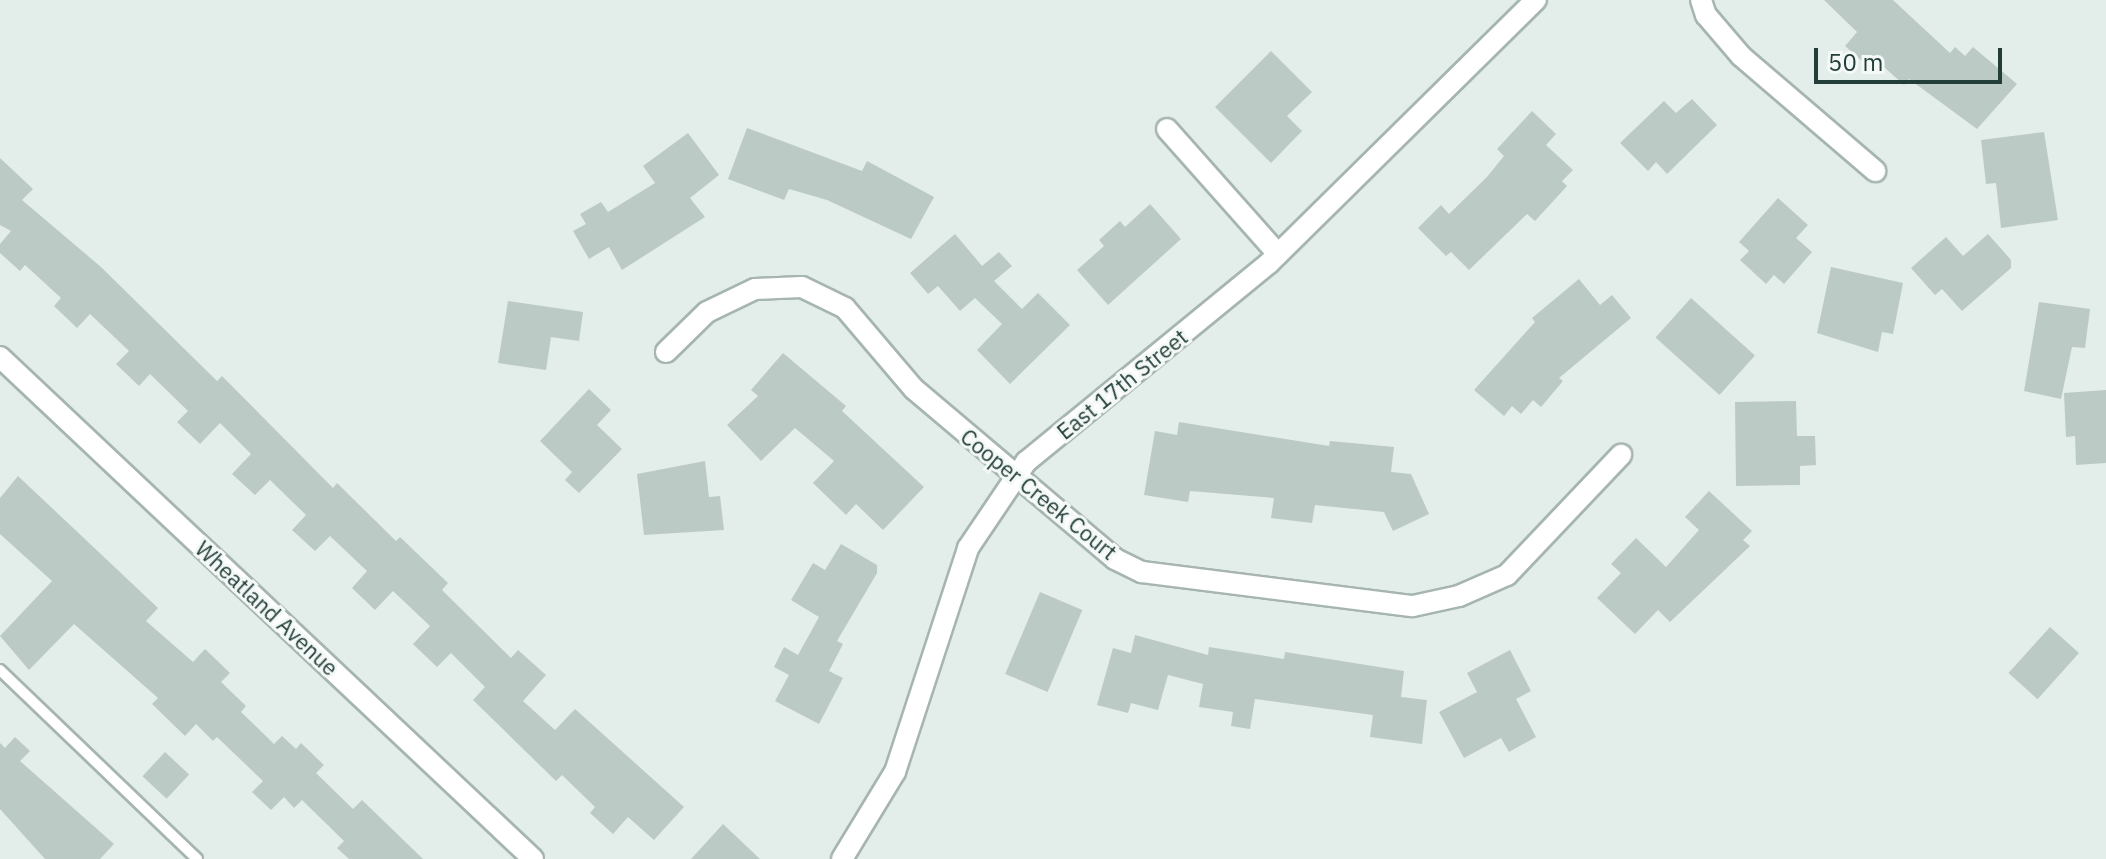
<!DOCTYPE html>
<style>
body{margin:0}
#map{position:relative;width:2106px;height:859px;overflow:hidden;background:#e3ede9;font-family:"IBM Plex Sans",sans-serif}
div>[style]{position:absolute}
.building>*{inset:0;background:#bccac6;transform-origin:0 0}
.roads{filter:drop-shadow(2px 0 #a6b5b1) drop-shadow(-2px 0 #a6b5b1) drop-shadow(0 2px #a6b5b1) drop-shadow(0 -2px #a6b5b1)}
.lane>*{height:10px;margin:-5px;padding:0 5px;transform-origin:5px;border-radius:5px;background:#fff}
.street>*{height:20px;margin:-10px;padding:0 10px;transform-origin:10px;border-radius:10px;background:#fff}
span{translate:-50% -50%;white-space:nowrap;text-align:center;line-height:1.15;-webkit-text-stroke:6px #f4f9f7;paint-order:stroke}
.street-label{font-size:22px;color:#233e39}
.scale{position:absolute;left:1814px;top:48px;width:188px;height:36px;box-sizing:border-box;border:4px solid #233e39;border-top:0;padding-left:10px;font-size:24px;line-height:28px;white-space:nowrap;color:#233e39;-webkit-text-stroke:6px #f4f9f7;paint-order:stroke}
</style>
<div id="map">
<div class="building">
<div style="clip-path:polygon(1824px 0,1893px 0,1950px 53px,1955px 47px,1965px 56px,1973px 47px,2017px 84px,1977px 129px,1909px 79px,1904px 85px,1884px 67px,1877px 74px,1845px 46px,1857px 32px)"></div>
<div style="clip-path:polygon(1271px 51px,1312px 92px,1287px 116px,1302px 131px,1271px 163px,1215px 107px)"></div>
<div style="clip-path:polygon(1692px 99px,1717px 125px,1667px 174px,1656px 162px,1648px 171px,1620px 143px,1664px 101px,1676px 113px)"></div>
<div style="clip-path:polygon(1532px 111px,1556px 134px,1546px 145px,1573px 170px,1562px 181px,1567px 186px,1535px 221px,1527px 214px,1469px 270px,1451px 252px,1446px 256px,1418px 228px,1441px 205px,1449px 214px,1487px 177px,1504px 156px,1497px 149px)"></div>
<div style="clip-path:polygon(747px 128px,862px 171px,867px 161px,934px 197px,911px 239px,827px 200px,789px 189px,784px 200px,728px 179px)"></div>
<div style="clip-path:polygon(2044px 132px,2058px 220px,2001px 228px,1996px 183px,1986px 184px,1981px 140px)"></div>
<div style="clip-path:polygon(688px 133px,719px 175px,690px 198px,705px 217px,622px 270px,609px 247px,589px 259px,573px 231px,586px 224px,580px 214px,601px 202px,608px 212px,655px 183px,643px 166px)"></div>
<div style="clip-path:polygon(0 158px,33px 189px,22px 200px,101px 267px,217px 381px,222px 376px,333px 488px,337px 483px,396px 541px,400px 537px,448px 583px,442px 590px,511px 658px,518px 650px,546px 675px,523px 701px,555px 730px,575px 709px,684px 807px,654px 840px,628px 817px,613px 834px,590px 813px,595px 807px,562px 775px,556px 781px,473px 700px,485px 687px,451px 653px,437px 667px,413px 644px,430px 626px,393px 591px,375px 610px,352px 588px,367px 571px,330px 536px,315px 551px,292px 530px,306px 515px,270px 480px,255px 495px,232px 474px,251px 454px,220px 423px,200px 444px,177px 422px,188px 411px,150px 374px,139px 386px,116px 364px,129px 351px,90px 314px,77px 328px,54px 306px,61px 298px,25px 265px,20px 271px,0 253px,0 244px,11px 231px,0 225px)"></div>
<div style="clip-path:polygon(1778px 198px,1808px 225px,1796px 238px,1812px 252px,1784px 284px,1774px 275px,1766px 284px,1740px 260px,1749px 251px,1739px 242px)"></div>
<div style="clip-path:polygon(1150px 204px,1181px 239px,1108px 305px,1077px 270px,1104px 246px,1099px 240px,1120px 221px,1125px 227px)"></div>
<div style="clip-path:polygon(955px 234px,982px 266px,999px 252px,1012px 266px,994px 281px,1022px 309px,1038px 293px,1070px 325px,1010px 384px,977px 350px,1002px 324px,975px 298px,960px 311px,938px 286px,928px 294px,910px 273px)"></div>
<div style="clip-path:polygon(1988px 234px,2011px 260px,2011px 268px,1962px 311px,1942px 289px,1935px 295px,1911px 268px,1946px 237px,1963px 256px)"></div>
<div style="clip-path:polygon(1831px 267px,1903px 283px,1893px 334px,1882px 332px,1878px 352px,1817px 333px)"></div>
<div style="clip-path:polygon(1579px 279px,1600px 305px,1612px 295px,1631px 318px,1559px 378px,1563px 381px,1541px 407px,1533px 400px,1521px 414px,1512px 406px,1504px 416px,1474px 390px,1535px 322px,1532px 318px)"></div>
<div style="left:1691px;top:298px;width:86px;height:53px;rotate:42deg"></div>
<div style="clip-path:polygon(508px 301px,583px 312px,579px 341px,551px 337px,546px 370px,498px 363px)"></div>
<div style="clip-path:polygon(2039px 302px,2090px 309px,2085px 348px,2072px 347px,2061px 399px,2024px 391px)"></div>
<div style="clip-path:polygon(783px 353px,846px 406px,842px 411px,924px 487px,883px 530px,856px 504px,846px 515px,813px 483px,834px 461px,795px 428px,761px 461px,727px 425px,758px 396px,751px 390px)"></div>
<div style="clip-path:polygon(589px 389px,611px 410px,597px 425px,622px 449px,579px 493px,565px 480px,572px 472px,540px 441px)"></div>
<div style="clip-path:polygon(2106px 390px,2106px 463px,2076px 465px,2075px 436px,2066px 437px,2064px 393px)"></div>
<div style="clip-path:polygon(1796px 401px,1797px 436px,1815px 436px,1816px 465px,1800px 466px,1800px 485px,1736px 486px,1735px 402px)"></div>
<div style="clip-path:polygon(1179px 422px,1329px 446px,1330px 441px,1394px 447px,1391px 472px,1411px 474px,1429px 514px,1393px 531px,1384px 512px,1315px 505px,1312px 523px,1271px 518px,1274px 498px,1190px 491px,1188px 502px,1144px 495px,1155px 431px,1177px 435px)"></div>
<div style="clip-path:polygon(705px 461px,709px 497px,720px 496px,724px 530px,644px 535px,637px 474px)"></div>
<div style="clip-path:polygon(18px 476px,158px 608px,146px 621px,193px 662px,205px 649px,230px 673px,221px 682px,246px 706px,241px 712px,274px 744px,282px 736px,296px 749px,301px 743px,324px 765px,316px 773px,353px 809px,362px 800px,423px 859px,349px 859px,337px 848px,344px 841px,302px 800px,294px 808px,284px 797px,271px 810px,252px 792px,263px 781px,217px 737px,213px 741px,196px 724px,185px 736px,152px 704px,158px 698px,74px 624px,29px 670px,0 636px,52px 581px,0 534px,0 498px)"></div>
<div style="clip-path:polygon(1709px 491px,1752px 531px,1743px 540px,1750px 546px,1670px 622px,1658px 610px,1635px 634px,1597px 598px,1621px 573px,1611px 564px,1636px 538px,1666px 567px,1699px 530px,1685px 517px)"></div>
<div style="clip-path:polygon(841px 544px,877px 565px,877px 573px,837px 641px,843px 644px,829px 671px,843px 678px,819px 724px,775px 701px,789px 675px,774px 667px,784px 647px,798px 655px,819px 617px,791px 600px,813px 563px,825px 570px)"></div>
<div style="left:1040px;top:592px;width:46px;height:89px;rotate:23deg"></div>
<div style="left:2050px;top:627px;width:39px;height:62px;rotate:42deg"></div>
<div style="clip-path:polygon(1135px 635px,1208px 655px,1209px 647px,1284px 659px,1285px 652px,1404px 671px,1401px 697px,1427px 700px,1422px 744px,1370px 737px,1373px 715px,1255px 699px,1250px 729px,1231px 726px,1233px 712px,1199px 707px,1203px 684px,1168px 675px,1158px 710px,1131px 703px,1128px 713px,1097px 705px,1113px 648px,1131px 653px)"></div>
<div style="clip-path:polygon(1510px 650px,1531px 691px,1516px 699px,1536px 737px,1509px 752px,1501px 738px,1464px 758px,1439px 712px,1477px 692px,1467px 673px)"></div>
<div style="clip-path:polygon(15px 737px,30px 751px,20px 761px,114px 844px,100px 859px,45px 859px,0 809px,0 743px,5px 748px)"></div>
<div style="left:165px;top:752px;width:33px;height:33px;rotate:43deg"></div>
<div style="clip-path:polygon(723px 824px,760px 859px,691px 859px)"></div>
</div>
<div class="roads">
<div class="lane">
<div style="left:0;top:670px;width:273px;rotate:43.8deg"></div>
</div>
<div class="street">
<div style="left:1701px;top:0;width:16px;rotate:72deg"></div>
<div style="left:1706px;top:15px;width:54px;rotate:49.5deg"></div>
<div style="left:1741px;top:56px;width:177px;rotate:40.6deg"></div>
<div style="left:1167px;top:129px;width:167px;rotate:48.4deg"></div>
<div style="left:666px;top:352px;width:57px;rotate:-44.3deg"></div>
<div style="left:707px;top:312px;width:53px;rotate:-25.6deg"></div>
<div style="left:755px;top:289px;width:47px;rotate:-2.4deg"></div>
<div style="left:802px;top:287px;width:48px;rotate:26deg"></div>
<div style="left:845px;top:308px;width:106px;rotate:49.6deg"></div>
<div style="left:914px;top:389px;width:263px;rotate:40.2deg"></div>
<div style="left:1115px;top:559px;width:30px;rotate:26deg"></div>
<div style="left:1142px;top:572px;width:273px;rotate:7.2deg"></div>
<div style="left:1413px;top:606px;width:47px;rotate:-12.3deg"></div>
<div style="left:1459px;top:596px;width:52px;rotate:-23.6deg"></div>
<div style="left:1507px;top:575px;width:166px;rotate:-46.5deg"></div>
<div style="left:0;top:357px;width:732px;rotate:43.28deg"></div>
<div style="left:842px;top:859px;width:102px;rotate:-58.7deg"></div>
<div style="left:895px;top:772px;width:236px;rotate:-71.9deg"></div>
<div style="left:968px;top:548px;width:104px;rotate:-56deg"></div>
<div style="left:1026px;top:462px;width:314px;rotate:-39.3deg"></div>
<div style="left:1269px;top:263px;width:375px;rotate:-44.6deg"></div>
</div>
</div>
<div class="street-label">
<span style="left:1122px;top:384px;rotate:-39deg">East 17th Street</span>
<span style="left:1039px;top:494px;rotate:39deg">Cooper Creek Court</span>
<span style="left:267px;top:608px;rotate:43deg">Wheatland Avenue</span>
</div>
<div class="scale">50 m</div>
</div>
